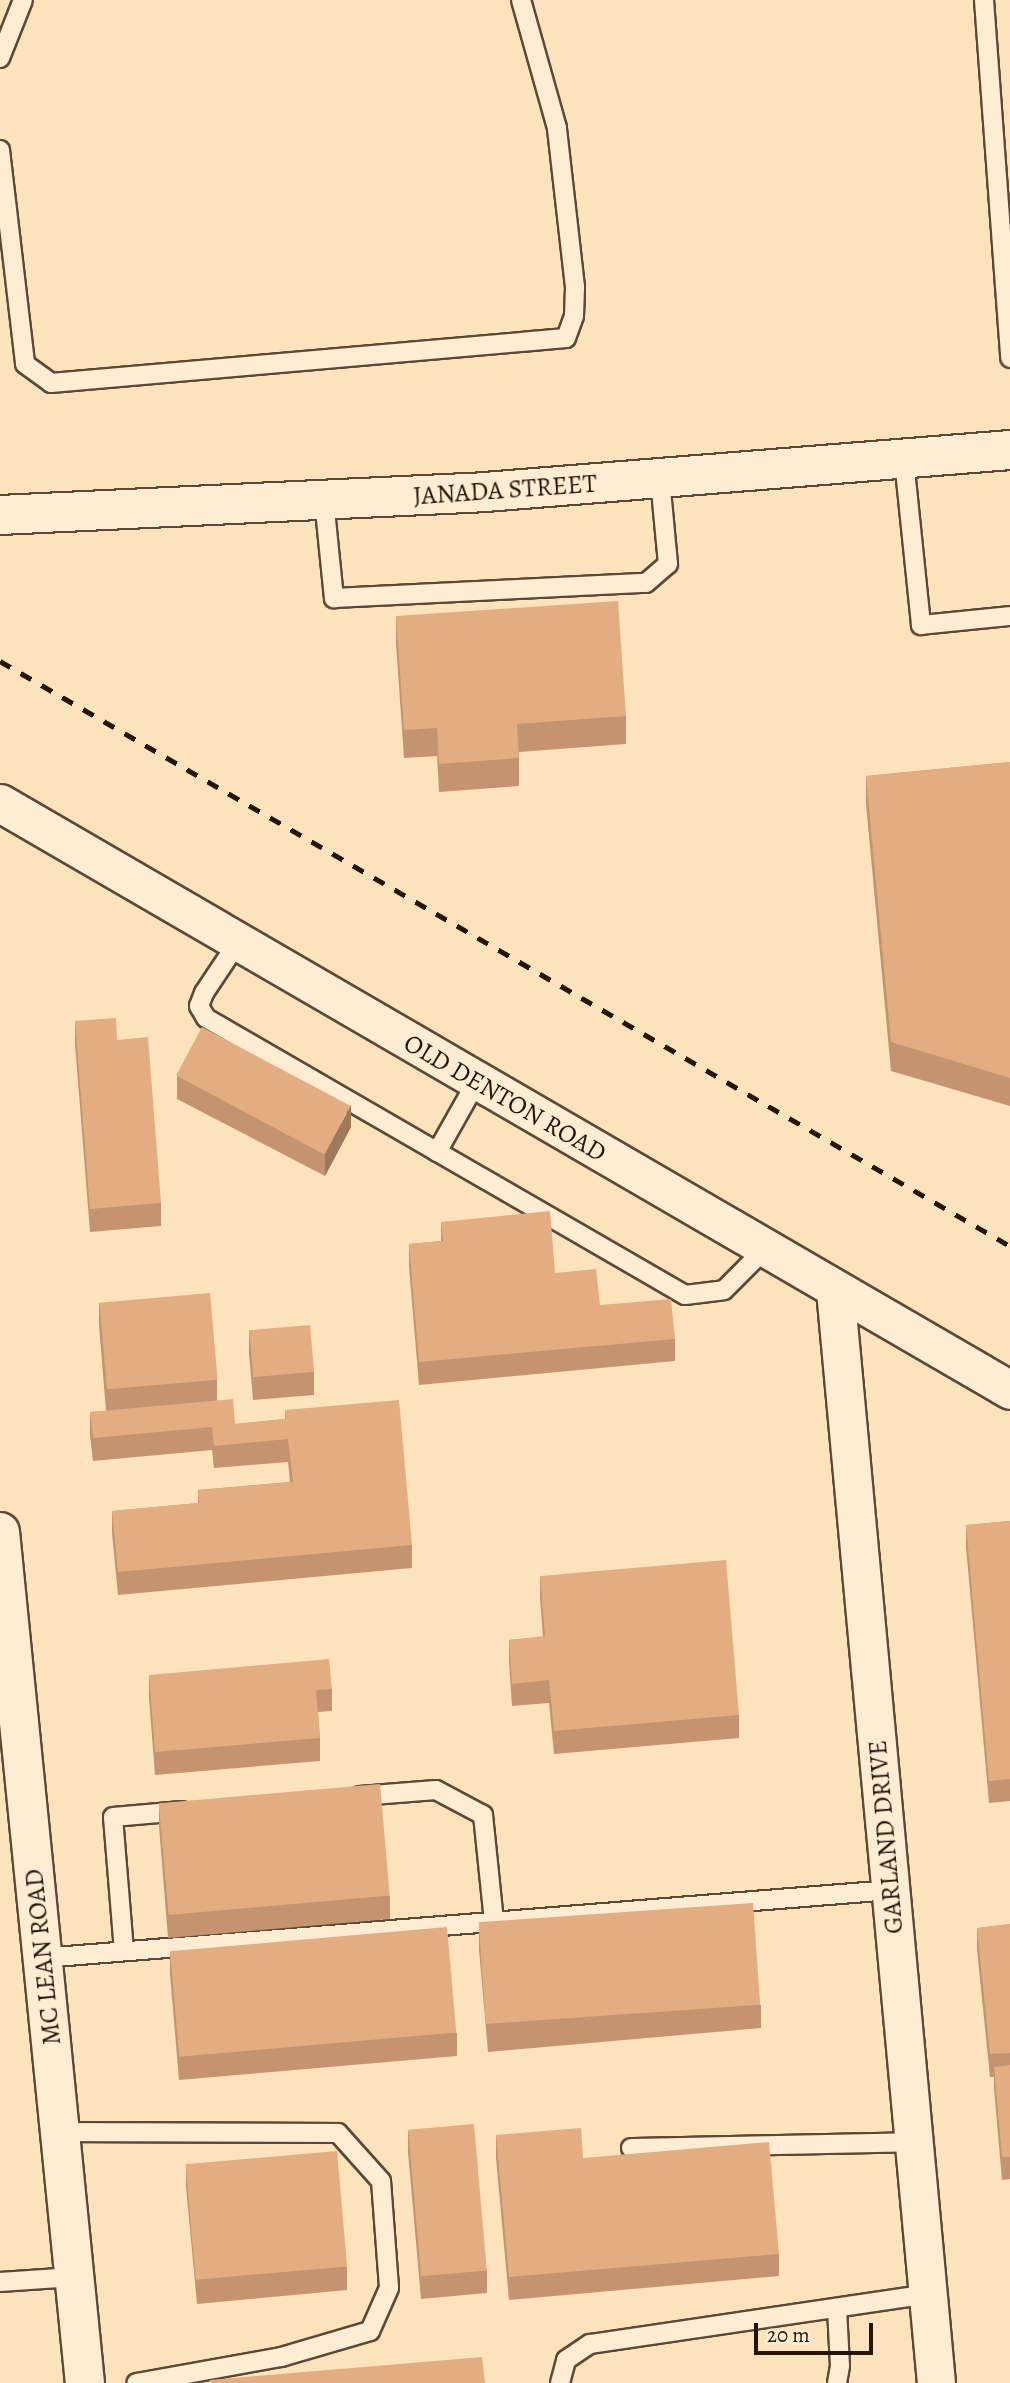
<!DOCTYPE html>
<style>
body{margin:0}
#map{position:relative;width:1010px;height:2383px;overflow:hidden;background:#fde3bb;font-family:Alegreya,serif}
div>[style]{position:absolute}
.roads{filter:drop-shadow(2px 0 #5c4836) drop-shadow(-2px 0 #5c4836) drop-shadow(0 2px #5c4836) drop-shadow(0 -2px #5c4836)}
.service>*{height:18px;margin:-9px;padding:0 9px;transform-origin:9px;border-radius:9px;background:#feedd3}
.minor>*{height:37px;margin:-18.5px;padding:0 18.5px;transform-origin:18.5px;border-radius:18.5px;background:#feedd3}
.tertiary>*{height:38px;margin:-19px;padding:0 19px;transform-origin:19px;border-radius:19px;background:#feedd3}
.secondary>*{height:38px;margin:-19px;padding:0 19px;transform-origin:19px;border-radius:19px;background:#feedd3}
.rail>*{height:5px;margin-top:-2.5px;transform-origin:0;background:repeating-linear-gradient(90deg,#261409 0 12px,transparent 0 24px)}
.wall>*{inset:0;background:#c3946f}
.shaded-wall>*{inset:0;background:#9f785a}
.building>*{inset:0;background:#e3ac81;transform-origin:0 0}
span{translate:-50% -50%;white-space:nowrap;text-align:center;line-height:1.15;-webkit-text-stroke:5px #feedd3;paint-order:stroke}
.street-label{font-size:26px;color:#261409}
.scale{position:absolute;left:754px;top:2323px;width:119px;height:32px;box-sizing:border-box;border:4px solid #261409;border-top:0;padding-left:9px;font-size:21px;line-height:24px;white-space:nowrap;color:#261409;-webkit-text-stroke:5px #feedd3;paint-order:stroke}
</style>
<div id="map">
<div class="roads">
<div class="service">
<div style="left:984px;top:0;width:359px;rotate:85.8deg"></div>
<div style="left:0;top:58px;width:62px;rotate:-68.4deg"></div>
<div style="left:0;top:150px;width:215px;rotate:83.3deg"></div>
<div style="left:25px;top:364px;width:32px;rotate:36deg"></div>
<div style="left:51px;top:383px;width:517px;rotate:-4.99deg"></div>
<div style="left:566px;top:338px;width:23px;rotate:-70deg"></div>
<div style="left:574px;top:316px;width:29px;rotate:-88deg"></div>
<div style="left:575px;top:287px;width:160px;rotate:-96.5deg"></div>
<div style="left:557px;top:128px;width:133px;rotate:-105.7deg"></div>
<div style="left:904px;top:460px;width:166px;rotate:84.1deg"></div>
<div style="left:921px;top:625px;width:89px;rotate:-5.8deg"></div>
<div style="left:324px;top:500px;width:99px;rotate:84.2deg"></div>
<div style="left:334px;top:598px;width:312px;rotate:-2.8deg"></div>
<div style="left:646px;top:583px;width:29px;rotate:-41deg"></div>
<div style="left:668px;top:564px;width:85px;rotate:-95.4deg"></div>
<div style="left:238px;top:942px;width:61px;rotate:123.7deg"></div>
<div style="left:204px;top:993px;width:14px;rotate:111deg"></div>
<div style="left:199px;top:1006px;width:14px;rotate:60deg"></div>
<div style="left:206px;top:1018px;width:553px;rotate:30.04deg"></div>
<div style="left:685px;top:1295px;width:39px;rotate:-7deg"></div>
<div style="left:724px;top:1290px;width:58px;rotate:-45deg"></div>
<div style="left:437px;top:1152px;width:81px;rotate:-60.6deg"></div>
<div style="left:360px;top:1796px;width:76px;rotate:-4.5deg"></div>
<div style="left:436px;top:1790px;width:53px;rotate:28deg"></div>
<div style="left:483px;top:1815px;width:108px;rotate:84.1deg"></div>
<div style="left:124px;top:1951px;width:134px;rotate:-94.7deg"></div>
<div style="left:113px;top:1817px;width:69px;rotate:-5deg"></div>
<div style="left:42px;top:1958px;width:851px;rotate:-4.58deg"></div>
<div style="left:60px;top:2132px;width:278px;rotate:0.2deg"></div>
<div style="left:338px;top:2133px;width:64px;rotate:48.1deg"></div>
<div style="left:381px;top:2181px;width:107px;rotate:85.7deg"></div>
<div style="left:389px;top:2288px;width:47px;rotate:113.8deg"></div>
<div style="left:370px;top:2331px;width:93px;rotate:163.7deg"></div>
<div style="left:281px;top:2357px;width:147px;rotate:169.8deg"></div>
<div style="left:631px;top:2148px;width:283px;rotate:-1.2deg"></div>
<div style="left:0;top:2282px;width:74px;rotate:-3.9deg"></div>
<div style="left:560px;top:2383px;width:24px;rotate:-75deg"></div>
<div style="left:566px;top:2360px;width:29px;rotate:-34deg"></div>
<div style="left:590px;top:2344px;width:342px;rotate:-8.4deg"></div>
<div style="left:837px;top:2383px;width:17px;rotate:-80deg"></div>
<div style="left:840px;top:2366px;width:58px;rotate:-93deg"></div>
</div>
<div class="minor">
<div style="left:0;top:803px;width:1168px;rotate:30.16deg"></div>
<div style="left:835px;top:1290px;width:1098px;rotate:84.72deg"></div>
</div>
<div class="tertiary">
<div style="left:0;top:515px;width:486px;rotate:-2.7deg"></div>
<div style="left:485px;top:492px;width:527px;rotate:-4.57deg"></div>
</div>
<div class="secondary">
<div style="left:0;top:1532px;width:855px;rotate:84.3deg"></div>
</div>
</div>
<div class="rail">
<div style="left:0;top:661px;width:1167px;rotate:30.08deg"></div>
</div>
<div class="wall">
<div style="clip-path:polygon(396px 616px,626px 716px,626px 744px,519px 752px,519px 786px,439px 792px,437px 756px,404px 758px,396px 644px)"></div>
<div style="clip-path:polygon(1010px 762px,1010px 1106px,891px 1071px,866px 804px,866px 776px)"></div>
<div style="clip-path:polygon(75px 1021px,117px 1040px,161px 1203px,161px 1226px,90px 1232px,75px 1044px)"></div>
<div style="clip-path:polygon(177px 1076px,351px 1127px,325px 1176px,177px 1099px)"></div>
<div style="clip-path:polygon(441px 1222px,555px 1273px,600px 1305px,675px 1339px,675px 1361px,419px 1385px,409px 1267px,409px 1244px,441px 1241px)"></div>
<div style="clip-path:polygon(99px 1303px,217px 1380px,217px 1401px,235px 1424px,285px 1419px,285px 1410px,412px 1545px,412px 1568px,118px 1595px,112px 1533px,112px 1511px,198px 1503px,198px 1490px,290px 1482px,288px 1462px,214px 1468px,212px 1450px,93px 1461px,90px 1435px,90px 1412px,106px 1411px,99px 1325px)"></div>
<div style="clip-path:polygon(249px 1330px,314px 1372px,314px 1395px,253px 1400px,249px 1353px)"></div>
<div style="clip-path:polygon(1010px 1521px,1010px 1801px,989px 1803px,966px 1547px,966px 1525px)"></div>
<div style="clip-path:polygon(540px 1576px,739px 1715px,739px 1738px,554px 1754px,549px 1703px,512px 1706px,509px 1662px,509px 1640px,543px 1637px,540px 1598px)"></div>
<div style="clip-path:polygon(149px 1675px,332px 1689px,332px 1711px,318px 1712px,320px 1738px,320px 1761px,155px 1775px,149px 1698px)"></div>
<div style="clip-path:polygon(159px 1803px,390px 1896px,390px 1919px,168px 1938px,159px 1826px)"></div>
<div style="clip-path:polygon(1010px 1924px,1010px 2179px,1002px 2180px,994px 2089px,994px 2077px,990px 2077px,977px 1950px,977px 1928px)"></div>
<div style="clip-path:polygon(479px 1927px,761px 2005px,761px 2028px,488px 2052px,479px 1950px)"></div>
<div style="clip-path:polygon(170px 1952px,457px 2033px,457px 2056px,179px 2080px,170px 1974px)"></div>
<div style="clip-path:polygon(408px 2130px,487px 2270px,487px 2293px,421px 2299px,408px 2152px)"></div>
<div style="clip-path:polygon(496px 2135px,583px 2158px,779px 2254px,779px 2276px,509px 2300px,496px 2158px)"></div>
<div style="clip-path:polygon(186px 2164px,347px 2267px,347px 2290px,197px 2304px,186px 2187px)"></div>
</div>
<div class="shaded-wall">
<div style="clip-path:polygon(351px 1105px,351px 1127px,325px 1176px,325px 1154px)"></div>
</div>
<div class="building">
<div style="clip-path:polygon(618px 601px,626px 716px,517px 724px,519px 758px,439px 764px,437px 728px,404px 730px,396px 616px)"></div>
<div style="clip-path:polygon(1010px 762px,1010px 1078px,891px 1042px,866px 776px)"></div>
<div style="clip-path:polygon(116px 1018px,117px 1040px,148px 1037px,161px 1203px,90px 1209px,75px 1021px)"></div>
<div style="left:202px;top:1027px;width:168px;height:55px;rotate:28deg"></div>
<div style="clip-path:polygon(550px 1211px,555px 1273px,596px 1269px,600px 1305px,671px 1299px,675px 1339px,419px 1362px,409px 1244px,443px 1241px,441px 1222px)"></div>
<div style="left:210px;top:1293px;width:87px;height:111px;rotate:85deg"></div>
<div style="left:310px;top:1325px;width:47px;height:61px;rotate:85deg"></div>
<div style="clip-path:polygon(233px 1399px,235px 1424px,286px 1419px,285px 1410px,399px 1400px,412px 1545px,118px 1572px,112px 1511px,199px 1503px,198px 1490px,293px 1482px,288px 1439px,214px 1446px,212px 1427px,93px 1438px,90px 1412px)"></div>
<div style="clip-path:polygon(1010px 1521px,1010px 1779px,989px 1781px,966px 1525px)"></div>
<div style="clip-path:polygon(726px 1560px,739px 1715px,554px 1731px,549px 1680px,512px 1684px,509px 1640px,545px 1636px,540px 1576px)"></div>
<div style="clip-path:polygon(329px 1659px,332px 1689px,316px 1690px,320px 1738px,155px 1752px,149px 1675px)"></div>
<div style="left:380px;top:1784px;width:112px;height:222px;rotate:85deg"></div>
<div style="left:753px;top:1903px;width:102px;height:275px;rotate:86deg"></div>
<div style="clip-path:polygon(1010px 1924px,1010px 2053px,990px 2054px,977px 1928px)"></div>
<div style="left:447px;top:1927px;width:106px;height:278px;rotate:85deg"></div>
<div style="clip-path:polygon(1010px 2065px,1010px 2157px,1002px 2157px,994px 2067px)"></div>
<div style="left:474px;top:2124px;width:147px;height:66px;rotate:85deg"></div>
<div style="clip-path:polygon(581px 2128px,583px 2158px,769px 2142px,779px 2254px,509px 2277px,496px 2135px)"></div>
<div style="left:337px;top:2151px;width:116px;height:152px;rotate:85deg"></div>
<div style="clip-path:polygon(482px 2357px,485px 2383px,211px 2383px,210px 2380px)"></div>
</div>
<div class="street-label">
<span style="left:505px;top:490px;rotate:-4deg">JANADA STREET</span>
<span style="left:505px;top:1098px;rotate:30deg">OLD DENTON ROAD</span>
<span style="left:886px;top:1837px;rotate:-95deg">GARLAND DRIVE</span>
<span style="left:43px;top:1957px;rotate:-96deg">MC LEAN ROAD</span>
</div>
<div class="scale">20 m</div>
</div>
